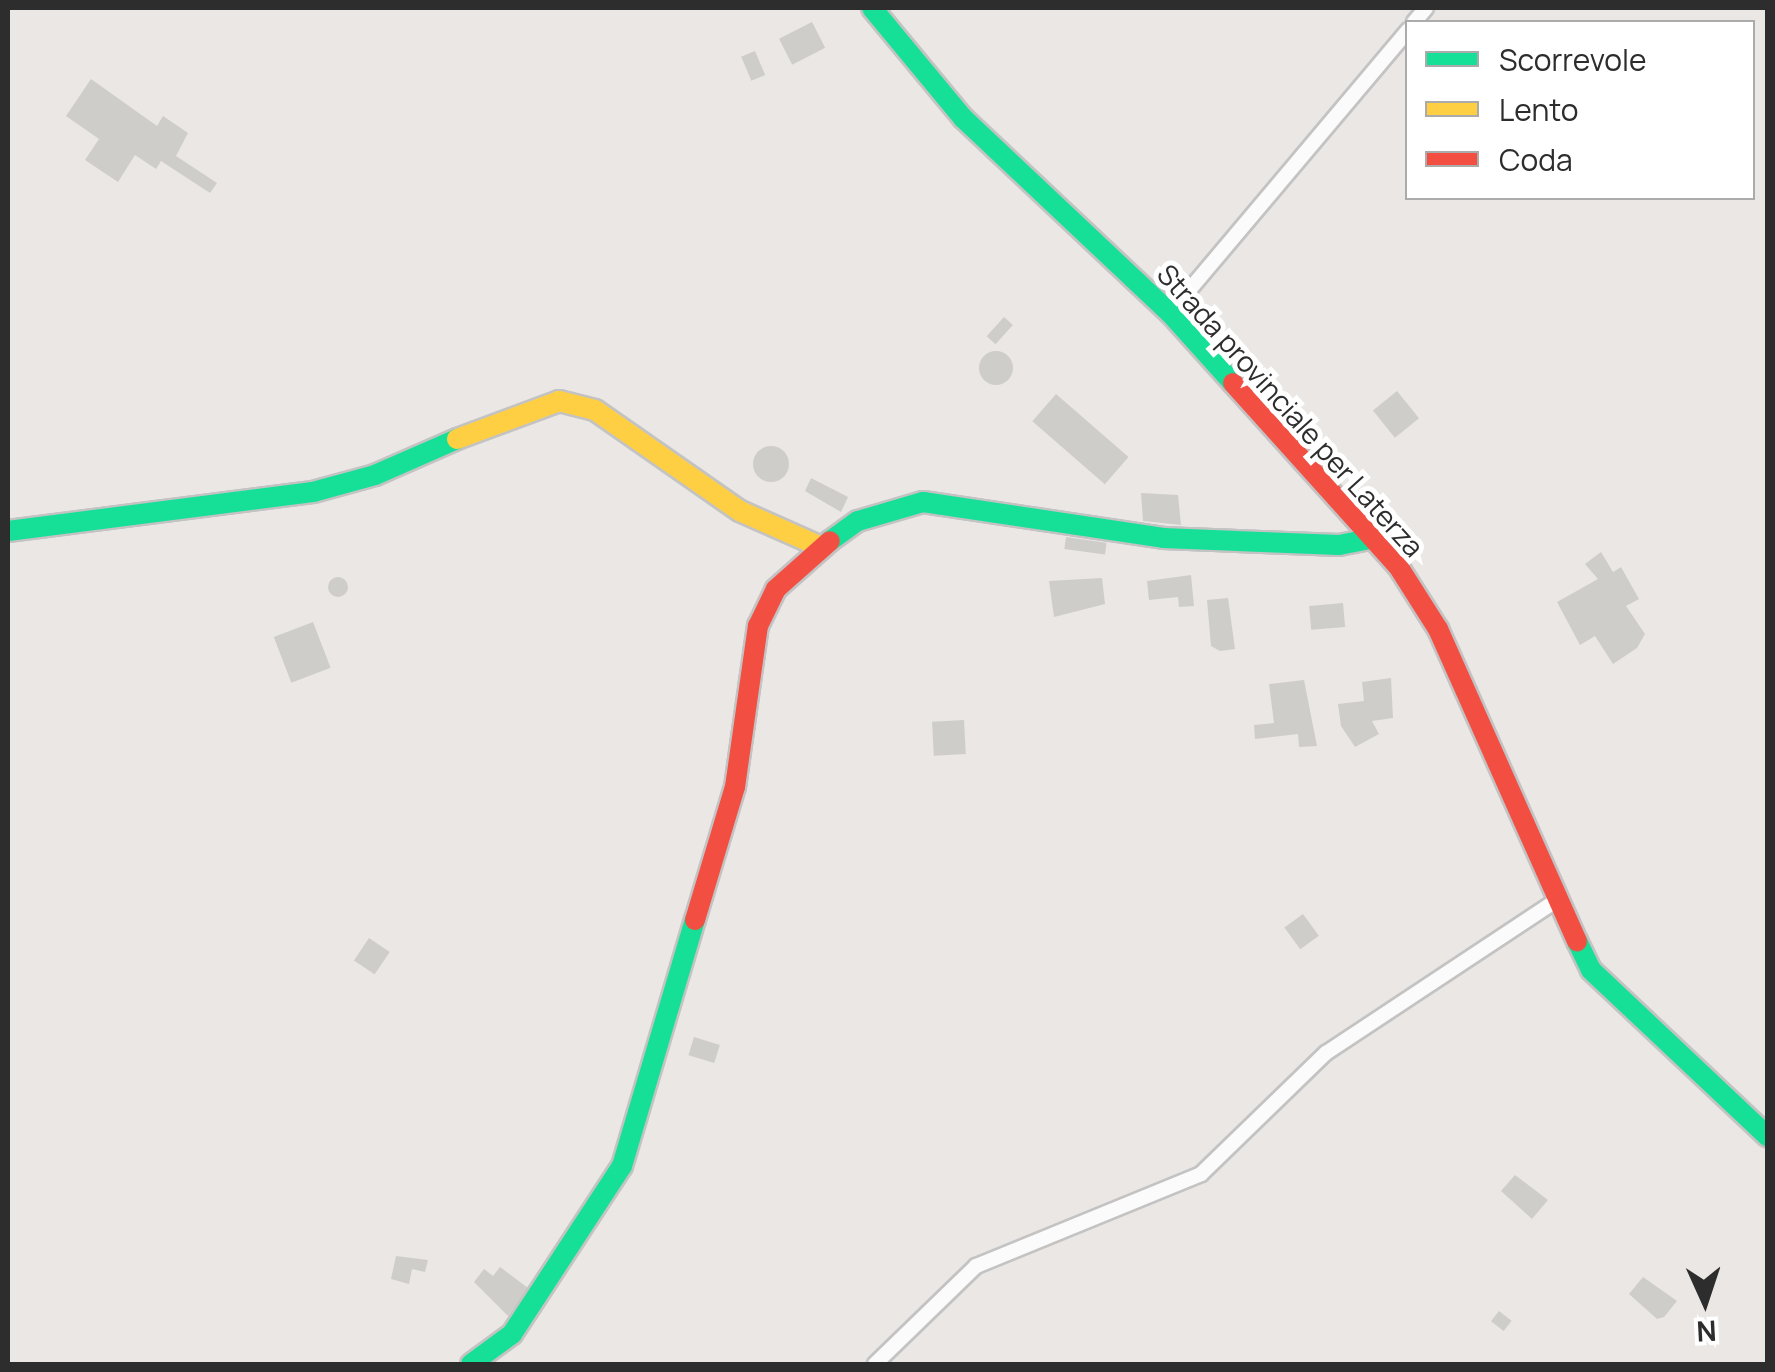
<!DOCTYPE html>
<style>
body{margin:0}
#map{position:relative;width:1775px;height:1372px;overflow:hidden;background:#eae7e4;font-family:Manrope,sans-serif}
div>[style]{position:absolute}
.building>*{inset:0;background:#cfcdca;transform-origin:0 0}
.round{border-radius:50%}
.roads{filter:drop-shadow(2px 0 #c4c3c3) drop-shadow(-2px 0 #c4c3c3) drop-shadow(0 2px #c4c3c3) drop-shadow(0 -2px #c4c3c3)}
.street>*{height:14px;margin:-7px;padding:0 7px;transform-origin:7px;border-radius:7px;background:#fcfbfb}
.fast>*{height:20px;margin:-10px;padding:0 10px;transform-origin:10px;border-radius:10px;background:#16e098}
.slow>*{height:20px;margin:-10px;padding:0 10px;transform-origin:10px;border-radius:10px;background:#ffcf43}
.jam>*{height:20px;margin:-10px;padding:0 10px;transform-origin:10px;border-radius:10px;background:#f24e42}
span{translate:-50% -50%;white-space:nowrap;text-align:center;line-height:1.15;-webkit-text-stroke:10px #fff;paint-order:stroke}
.street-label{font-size:28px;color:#2d2d2d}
.frame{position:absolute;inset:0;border:10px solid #2d2d2d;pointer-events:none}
.legend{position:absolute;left:1405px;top:20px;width:350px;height:180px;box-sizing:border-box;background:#fff;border:2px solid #ababab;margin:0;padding:12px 18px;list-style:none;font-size:30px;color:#2d2d2d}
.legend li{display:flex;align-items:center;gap:20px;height:50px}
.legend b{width:50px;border:2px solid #ababab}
.north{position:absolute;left:1655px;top:1252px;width:100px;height:100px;-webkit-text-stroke:8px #fff;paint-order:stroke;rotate:177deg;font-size:28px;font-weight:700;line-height:40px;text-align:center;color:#2d2d2d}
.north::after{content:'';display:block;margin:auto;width:35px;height:45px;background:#2d2d2d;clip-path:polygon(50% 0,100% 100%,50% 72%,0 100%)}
</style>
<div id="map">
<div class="building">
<div style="left:812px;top:22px;width:29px;height:37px;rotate:63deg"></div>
<div style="left:755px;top:51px;width:26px;height:15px;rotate:67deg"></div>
<div style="clip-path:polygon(91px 79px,157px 126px,163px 116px,188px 133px,176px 156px,217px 183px,210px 193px,161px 161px,156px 169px,135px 155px,118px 182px,85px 160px,99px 139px,66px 116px)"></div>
<div style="left:1004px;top:317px;width:12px;height:26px;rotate:42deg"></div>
<div class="round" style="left:979px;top:351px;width:34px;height:34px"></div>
<div style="left:1397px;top:391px;width:35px;height:31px;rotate:51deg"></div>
<div style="left:1056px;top:394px;width:96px;height:36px;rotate:41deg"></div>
<div class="round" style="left:753px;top:446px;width:36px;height:36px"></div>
<div style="clip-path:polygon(811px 478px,848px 497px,841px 512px,805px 491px)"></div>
<div style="clip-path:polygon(1141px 493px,1178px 495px,1181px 525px,1143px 521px)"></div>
<div style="left:1066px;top:537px;width:41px;height:12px;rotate:8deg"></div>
<div style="clip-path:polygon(1601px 552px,1613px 572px,1621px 567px,1639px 599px,1626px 606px,1645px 634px,1637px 648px,1613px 664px,1595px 636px,1580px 645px,1557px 602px,1598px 579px,1585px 564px)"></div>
<div style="clip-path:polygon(1191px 575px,1194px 606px,1179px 607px,1178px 597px,1149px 600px,1147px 581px)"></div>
<div class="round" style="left:328px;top:577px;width:20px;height:20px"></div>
<div style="clip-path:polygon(1102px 578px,1105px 604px,1054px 617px,1049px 581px)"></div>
<div style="clip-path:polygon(1228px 598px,1235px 649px,1220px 651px,1211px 646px,1207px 600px)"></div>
<div style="left:1343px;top:603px;width:24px;height:34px;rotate:85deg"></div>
<div style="left:313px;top:622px;width:49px;height:42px;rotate:69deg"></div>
<div style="clip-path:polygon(1391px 678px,1393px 718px,1372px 721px,1379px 734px,1355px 747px,1341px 726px,1338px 704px,1364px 701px,1362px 682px)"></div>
<div style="clip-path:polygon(1304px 680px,1317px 746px,1299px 747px,1298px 734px,1255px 739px,1254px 725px,1274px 723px,1269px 684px)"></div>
<div style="left:964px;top:720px;width:34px;height:32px;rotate:87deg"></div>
<div style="left:1303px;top:914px;width:27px;height:23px;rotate:54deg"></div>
<div style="left:369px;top:938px;width:25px;height:27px;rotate:34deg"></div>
<div style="left:694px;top:1037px;width:27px;height:19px;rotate:17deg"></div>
<div style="clip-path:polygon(1515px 1175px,1548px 1200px,1532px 1219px,1501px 1191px)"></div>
<div style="clip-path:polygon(396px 1256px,428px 1260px,425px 1272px,412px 1269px,409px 1284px,391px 1279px)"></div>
<div style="clip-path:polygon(500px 1267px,528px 1288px,508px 1316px,474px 1282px,484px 1269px,493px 1276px)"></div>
<div style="clip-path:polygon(1643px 1277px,1677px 1301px,1664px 1317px,1657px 1319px,1629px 1294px)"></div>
<div style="left:1499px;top:1311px;width:16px;height:13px;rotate:38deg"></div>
</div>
<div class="roads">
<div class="street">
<div style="left:1414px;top:22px;width:18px;rotate:-49deg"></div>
<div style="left:1170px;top:313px;width:370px;rotate:-49.9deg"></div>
<div style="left:875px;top:1364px;width:141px;rotate:-44.1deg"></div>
<div style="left:976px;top:1266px;width:243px;rotate:-22.2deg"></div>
<div style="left:1201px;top:1174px;width:174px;rotate:-44.1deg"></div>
<div style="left:1326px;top:1053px;width:276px;rotate:-33.5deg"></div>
</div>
<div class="fast">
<div style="left:872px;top:8px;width:143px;rotate:50.4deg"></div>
<div style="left:963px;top:118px;width:284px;rotate:43.3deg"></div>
<div style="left:1170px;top:313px;width:94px;rotate:48deg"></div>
<div style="left:8px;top:531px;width:307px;rotate:-7.3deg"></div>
<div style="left:313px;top:492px;width:64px;rotate:-15.3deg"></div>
<div style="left:375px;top:475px;width:90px;rotate:-23.7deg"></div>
<div style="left:830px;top:541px;width:34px;rotate:-36deg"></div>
<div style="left:858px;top:521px;width:68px;rotate:-16.3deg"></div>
<div style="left:923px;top:502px;width:243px;rotate:8.5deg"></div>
<div style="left:1163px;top:538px;width:176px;rotate:2.3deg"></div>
<div style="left:1339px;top:545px;width:37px;rotate:-11deg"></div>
<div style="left:1577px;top:941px;width:32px;rotate:64deg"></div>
<div style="left:1591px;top:970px;width:243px;rotate:43.3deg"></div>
<div style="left:471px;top:1364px;width:51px;rotate:-36.2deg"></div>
<div style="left:512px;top:1334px;width:201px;rotate:-56.8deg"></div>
<div style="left:622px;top:1166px;width:257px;rotate:-73.5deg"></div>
</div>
<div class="slow">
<div style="left:457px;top:439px;width:109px;rotate:-20.4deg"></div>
<div style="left:559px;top:401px;width:37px;rotate:14deg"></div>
<div style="left:595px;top:410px;width:177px;rotate:34.9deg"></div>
<div style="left:740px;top:511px;width:86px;rotate:23.9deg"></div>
</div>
<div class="jam">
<div style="left:1233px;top:383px;width:246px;rotate:48deg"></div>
<div style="left:1398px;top:566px;width:75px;rotate:57.6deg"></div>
<div style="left:1438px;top:629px;width:342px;rotate:66deg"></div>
<div style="left:695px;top:920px;width:139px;rotate:-73.3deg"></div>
<div style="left:735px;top:787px;width:163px;rotate:-81.9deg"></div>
<div style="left:758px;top:626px;width:41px;rotate:-64.1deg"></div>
<div style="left:776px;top:589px;width:72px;rotate:-41.6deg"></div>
</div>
</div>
<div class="street-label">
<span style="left:1291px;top:410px;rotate:48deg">Strada provinciale per Laterza</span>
</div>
<div class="frame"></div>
<ul class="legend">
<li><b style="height:12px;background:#16e098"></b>Scorrevole</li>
<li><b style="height:12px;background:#ffcf43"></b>Lento</li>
<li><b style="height:12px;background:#f24e42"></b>Coda</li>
</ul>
<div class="north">N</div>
</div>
